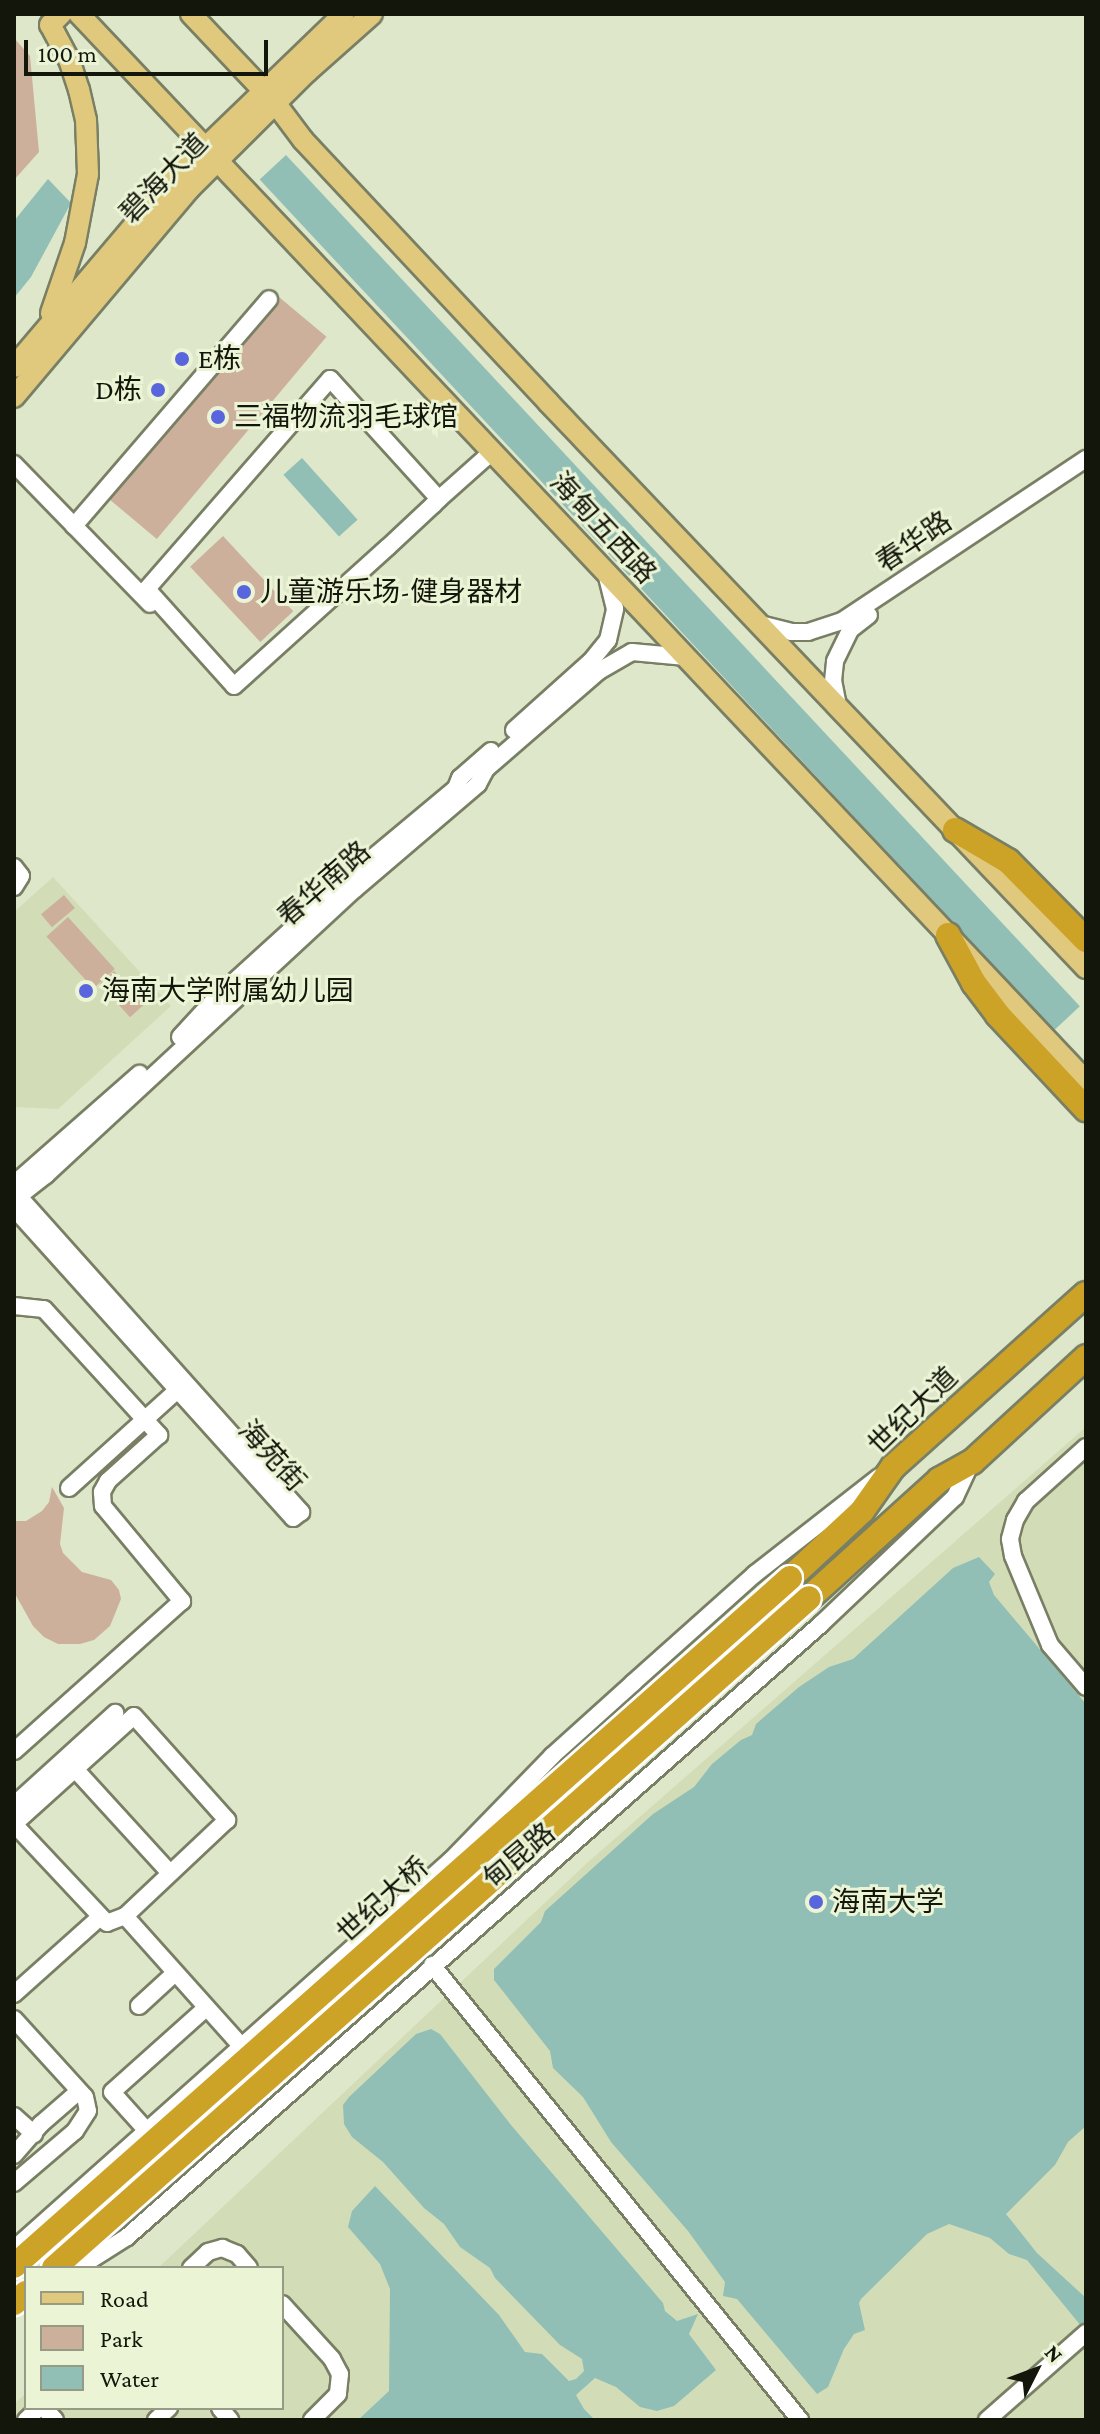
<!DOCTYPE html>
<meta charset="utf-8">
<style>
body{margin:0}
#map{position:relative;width:1100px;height:2434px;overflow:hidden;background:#dee7c9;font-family:"Crimson Pro","Noto Sans SC",serif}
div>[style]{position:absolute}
.built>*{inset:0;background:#d2ddb7}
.green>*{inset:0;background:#cdb09b;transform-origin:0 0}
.water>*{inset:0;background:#91bfb6;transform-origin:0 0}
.roads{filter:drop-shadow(2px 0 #787f64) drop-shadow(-2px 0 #787f64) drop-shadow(0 2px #787f64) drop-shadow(0 -2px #787f64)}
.minor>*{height:16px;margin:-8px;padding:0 8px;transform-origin:8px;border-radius:8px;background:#fff}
.major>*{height:20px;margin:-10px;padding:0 10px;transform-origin:10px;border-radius:10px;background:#e0c87d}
.highway>*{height:24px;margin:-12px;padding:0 12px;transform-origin:12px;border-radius:12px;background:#cca327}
.bridges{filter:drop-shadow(2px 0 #fff) drop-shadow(-2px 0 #fff) drop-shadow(0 2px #fff) drop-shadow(0 -2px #fff)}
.highway-bridge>*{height:24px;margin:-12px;padding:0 12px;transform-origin:12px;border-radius:12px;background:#cca327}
.dots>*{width:22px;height:22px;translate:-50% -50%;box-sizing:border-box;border:4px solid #ecf4d6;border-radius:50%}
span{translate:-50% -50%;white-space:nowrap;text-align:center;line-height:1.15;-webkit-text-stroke:6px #ecf4d6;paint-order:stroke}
.street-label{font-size:28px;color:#13160b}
.poi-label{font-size:28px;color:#13160b}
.left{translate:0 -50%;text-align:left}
.right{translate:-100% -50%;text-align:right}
.frame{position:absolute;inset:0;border:16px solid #13160b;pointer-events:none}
.legend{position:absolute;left:24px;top:2266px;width:260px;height:144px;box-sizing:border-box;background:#ecf4d6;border:2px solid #959b85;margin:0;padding:10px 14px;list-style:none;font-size:24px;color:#13160b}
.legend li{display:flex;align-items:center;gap:16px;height:40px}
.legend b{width:40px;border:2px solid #959b85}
.north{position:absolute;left:996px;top:2330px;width:80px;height:80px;-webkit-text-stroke:6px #ecf4d6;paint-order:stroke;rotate:48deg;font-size:22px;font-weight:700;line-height:32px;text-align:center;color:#13160b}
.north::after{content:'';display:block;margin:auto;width:28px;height:36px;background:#13160b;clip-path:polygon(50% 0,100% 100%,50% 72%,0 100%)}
.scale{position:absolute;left:24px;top:40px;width:244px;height:36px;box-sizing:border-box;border:4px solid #13160b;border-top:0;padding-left:10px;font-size:24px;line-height:28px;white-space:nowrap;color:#13160b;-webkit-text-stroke:6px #ecf4d6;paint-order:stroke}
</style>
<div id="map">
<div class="built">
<div style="clip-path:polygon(53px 877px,171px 1006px,58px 1109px,14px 1107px,14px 912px)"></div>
<div style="clip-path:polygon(1086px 1427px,1086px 2420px,14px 2420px,14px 2404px,26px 2393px,26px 2408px,282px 2408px,282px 2268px,158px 2268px,587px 1863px)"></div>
</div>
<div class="green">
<div style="clip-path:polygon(14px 38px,30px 56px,39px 152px,14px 180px)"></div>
<div style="left:279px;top:297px;width:62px;height:264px;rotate:40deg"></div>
<div style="left:223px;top:536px;width:103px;height:45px;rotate:47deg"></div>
<div style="left:64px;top:895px;width:17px;height:30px;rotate:50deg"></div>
<div style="left:68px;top:917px;width:70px;height:29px;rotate:48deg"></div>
<div style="left:114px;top:971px;width:45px;height:19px;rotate:48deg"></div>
<div style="clip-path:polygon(52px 1487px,64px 1508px,60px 1544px,63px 1553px,82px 1572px,111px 1580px,119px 1590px,121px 1599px,110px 1626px,94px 1640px,80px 1644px,58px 1644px,44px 1637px,33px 1626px,14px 1592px,14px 1521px,26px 1521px,42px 1511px,49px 1502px)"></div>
</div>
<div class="water">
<div style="left:286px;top:155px;width:1164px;height:36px;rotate:47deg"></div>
<div style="clip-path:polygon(48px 179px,71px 203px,31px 277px,14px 298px,14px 221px)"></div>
<div style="left:302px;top:458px;width:83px;height:25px;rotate:48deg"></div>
<div style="clip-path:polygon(979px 1557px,995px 1574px,989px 1582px,994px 1595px,1086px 1704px,1086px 2126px,1068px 2142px,1055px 2165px,1006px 2214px,1037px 2253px,1086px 2298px,1086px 2332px,1027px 2260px,1009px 2254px,990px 2238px,949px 2224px,927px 2234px,861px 2299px,859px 2303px,865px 2330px,854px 2334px,844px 2349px,828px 2387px,817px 2394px,737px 2299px,723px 2296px,725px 2282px,688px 2231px,611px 2142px,583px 2097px,553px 2068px,550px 2051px,494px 1980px,494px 1969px,541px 1922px,545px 1911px,653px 1814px,694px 1787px,712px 1764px,741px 1740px,752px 1735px,756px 1724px,799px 1687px,829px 1667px,853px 1659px,953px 1568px)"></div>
<div style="clip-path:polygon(431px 2029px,440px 2034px,511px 2125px,663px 2303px,665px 2311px,677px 2321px,698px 2314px,689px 2334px,716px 2370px,674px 2406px,657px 2411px,640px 2407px,616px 2387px,595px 2378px,576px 2395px,584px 2409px,595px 2420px,358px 2420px,389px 2391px,390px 2289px,380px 2264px,348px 2227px,352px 2211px,375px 2186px,499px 2315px,525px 2352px,542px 2354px,569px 2381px,576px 2379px,584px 2371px,582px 2359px,560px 2345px,495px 2278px,490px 2268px,460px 2247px,444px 2224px,424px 2208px,383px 2162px,352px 2137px,344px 2124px,343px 2105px,349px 2097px,416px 2034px)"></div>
</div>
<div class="roads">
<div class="minor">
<div style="left:14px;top:464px;width:195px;rotate:45.8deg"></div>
<div style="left:439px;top:499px;width:162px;rotate:-132.2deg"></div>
<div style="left:330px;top:379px;width:279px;rotate:131.1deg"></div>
<div style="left:147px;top:589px;width:130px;rotate:48.1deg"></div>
<div style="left:234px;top:686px;width:207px;rotate:-42.1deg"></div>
<div style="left:388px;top:547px;width:62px;rotate:-43deg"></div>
<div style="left:433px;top:505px;width:8px;rotate:-45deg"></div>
<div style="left:439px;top:499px;width:62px;rotate:-41.7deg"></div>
<div style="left:485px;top:458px;width:10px;rotate:-45deg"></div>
<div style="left:74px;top:526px;width:299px;rotate:-49.3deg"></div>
<div style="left:760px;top:624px;width:32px;rotate:14deg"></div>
<div style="left:791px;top:632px;width:17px"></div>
<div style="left:808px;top:632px;width:36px;rotate:-18deg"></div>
<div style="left:842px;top:621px;width:293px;rotate:-33.6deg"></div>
<div style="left:838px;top:706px;width:25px;rotate:-101deg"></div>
<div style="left:833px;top:681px;width:20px;rotate:-84deg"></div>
<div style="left:835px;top:661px;width:34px;rotate:-64deg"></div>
<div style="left:850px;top:630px;width:24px;rotate:-38deg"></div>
<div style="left:514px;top:730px;width:103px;rotate:-41.9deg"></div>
<div style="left:591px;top:661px;width:27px;rotate:-51deg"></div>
<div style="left:608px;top:640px;width:32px;rotate:-77deg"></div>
<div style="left:615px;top:609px;width:34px;rotate:-104deg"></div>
<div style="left:14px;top:867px;width:11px;rotate:52deg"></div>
<div style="left:21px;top:876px;width:13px;rotate:122deg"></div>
<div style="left:180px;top:1037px;width:50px;rotate:-47.4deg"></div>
<div style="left:214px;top:1000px;width:178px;rotate:-42.3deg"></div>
<div style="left:346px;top:880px;width:143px;rotate:-39.9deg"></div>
<div style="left:456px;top:788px;width:11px;rotate:-68deg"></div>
<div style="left:460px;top:778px;width:41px;rotate:-41.1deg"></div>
<div style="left:14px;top:1184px;width:167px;rotate:-41.3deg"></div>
<div style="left:14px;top:1191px;width:431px;rotate:48.2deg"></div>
<div style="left:301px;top:1512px;width:10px;rotate:143deg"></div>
<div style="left:293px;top:1518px;width:417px;rotate:-132deg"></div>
<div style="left:14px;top:1200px;width:41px;rotate:-38deg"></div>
<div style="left:46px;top:1175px;width:420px;rotate:-42.8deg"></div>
<div style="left:354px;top:890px;width:163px;rotate:-40.5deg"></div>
<div style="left:478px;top:784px;width:17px;rotate:-62deg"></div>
<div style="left:486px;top:769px;width:150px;rotate:-40.9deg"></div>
<div style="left:599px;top:671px;width:38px;rotate:-30deg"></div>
<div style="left:632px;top:652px;width:54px;rotate:5.3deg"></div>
<div style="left:14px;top:1306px;width:30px;rotate:6deg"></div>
<div style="left:44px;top:1309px;width:171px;rotate:47.6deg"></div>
<div style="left:159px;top:1435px;width:69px;rotate:138deg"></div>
<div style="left:108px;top:1481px;width:13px;rotate:119deg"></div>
<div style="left:102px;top:1492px;width:14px;rotate:86deg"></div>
<div style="left:103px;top:1506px;width:124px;rotate:50.3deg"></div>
<div style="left:182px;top:1601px;width:225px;rotate:138.2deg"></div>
<div style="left:1086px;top:1447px;width:81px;rotate:138deg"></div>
<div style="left:1026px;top:1501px;width:22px;rotate:120deg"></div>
<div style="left:1015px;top:1520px;width:20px;rotate:105deg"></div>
<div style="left:1010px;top:1539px;width:17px;rotate:80deg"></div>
<div style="left:1013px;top:1556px;width:96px;rotate:67.4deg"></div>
<div style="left:1050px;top:1645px;width:55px;rotate:49.4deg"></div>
<div style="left:69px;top:1488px;width:155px;rotate:-42.1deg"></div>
<div style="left:134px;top:1716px;width:140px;rotate:48.2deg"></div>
<div style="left:227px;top:1820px;width:140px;rotate:136.7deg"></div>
<div style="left:125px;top:1916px;width:19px;rotate:159deg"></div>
<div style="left:107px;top:1923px;width:136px;rotate:-133.2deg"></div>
<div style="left:14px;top:1824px;width:161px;rotate:-42deg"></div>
<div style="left:75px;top:1769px;width:141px;rotate:47.6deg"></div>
<div style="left:14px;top:1805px;width:137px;rotate:-42.3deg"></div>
<div style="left:125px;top:1916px;width:176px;rotate:48.2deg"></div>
<div style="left:432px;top:1965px;width:585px;rotate:51.03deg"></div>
<div style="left:14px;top:1994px;width:114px;rotate:-41.8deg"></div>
<div style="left:139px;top:2006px;width:49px;rotate:-42.5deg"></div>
<div style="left:14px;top:2019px;width:105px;rotate:47.7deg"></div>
<div style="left:85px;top:2097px;width:14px;rotate:78deg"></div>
<div style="left:88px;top:2111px;width:24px;rotate:123deg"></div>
<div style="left:75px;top:2131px;width:80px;rotate:139.6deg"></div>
<div style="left:14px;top:2116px;width:27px;rotate:42deg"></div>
<div style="left:147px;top:2131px;width:52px;rotate:-131.9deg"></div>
<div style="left:112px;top:2092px;width:126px;rotate:-41.8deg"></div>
<div style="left:14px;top:2155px;width:41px;rotate:-48.9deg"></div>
<div style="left:41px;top:2124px;width:50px;rotate:-41deg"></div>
<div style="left:14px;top:2249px;width:585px;rotate:-41.67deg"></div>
<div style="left:451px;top:1860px;width:145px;rotate:-45.8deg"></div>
<div style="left:552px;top:1756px;width:109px;rotate:-42deg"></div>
<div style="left:633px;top:1683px;width:164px;rotate:-41.8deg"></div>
<div style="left:755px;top:1574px;width:157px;rotate:-38deg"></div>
<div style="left:78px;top:2268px;width:58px;rotate:-32.3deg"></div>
<div style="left:127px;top:2237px;width:926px;rotate:-41.45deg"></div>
<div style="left:821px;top:1624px;width:185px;rotate:-43.5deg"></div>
<div style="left:955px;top:1497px;width:38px;rotate:-65deg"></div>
<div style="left:191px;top:2268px;width:23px;rotate:-43deg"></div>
<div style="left:208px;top:2252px;width:15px;rotate:-16deg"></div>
<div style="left:222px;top:2248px;width:16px;rotate:22deg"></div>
<div style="left:237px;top:2254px;width:18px;rotate:49deg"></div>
<div style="left:282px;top:2304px;width:74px;rotate:47.7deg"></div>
<div style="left:332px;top:2359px;width:17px;rotate:62deg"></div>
<div style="left:340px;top:2374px;width:20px;rotate:96deg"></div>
<div style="left:338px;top:2394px;width:37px;rotate:135deg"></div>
<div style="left:44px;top:2408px;width:16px;rotate:47deg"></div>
<div style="left:220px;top:2408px;width:16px;rotate:50deg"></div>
<div style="left:26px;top:2420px;width:18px;rotate:-43deg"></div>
<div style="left:156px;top:2420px;width:18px;rotate:-43deg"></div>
<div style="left:987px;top:2420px;width:132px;rotate:-41.3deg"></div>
</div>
<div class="major">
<div style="left:79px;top:14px;width:1467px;rotate:46.66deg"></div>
<div style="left:191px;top:14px;width:124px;rotate:46.6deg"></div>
<div style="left:276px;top:104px;width:45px;rotate:53.1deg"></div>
<div style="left:303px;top:140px;width:359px;rotate:46.9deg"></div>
<div style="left:548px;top:402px;width:781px;rotate:46.45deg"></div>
<div style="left:51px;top:313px;width:74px;rotate:-71.1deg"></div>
<div style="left:75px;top:243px;width:70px;rotate:-79.3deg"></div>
<div style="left:88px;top:174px;width:54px;rotate:-92.1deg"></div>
<div style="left:86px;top:120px;width:31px;rotate:-103deg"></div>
<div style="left:79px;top:90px;width:32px;rotate:-108deg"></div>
<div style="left:69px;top:60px;width:40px;rotate:-118deg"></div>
<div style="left:50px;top:25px;width:16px;rotate:-45deg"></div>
<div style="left:14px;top:367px;width:252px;rotate:-49.7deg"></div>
<div style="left:177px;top:175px;width:232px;rotate:-44deg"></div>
<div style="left:14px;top:397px;width:272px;rotate:-49.9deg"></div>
<div style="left:189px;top:189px;width:166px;rotate:-44.8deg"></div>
<div style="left:307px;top:72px;width:87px;rotate:-41.7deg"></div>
</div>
<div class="highway">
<div style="left:955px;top:830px;width:61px;rotate:30.3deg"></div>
<div style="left:1008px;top:861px;width:111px;rotate:45.4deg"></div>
<div style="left:948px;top:935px;width:55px;rotate:61.6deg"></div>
<div style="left:974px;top:983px;width:40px;rotate:53deg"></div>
<div style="left:998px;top:1015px;width:129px;rotate:46.9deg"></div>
<div style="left:790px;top:1578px;width:98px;rotate:-42.9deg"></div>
<div style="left:862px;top:1511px;width:54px;rotate:-54.8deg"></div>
<div style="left:893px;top:1467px;width:259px;rotate:-41.9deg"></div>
<div style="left:809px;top:1598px;width:176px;rotate:-42.2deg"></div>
<div style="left:939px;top:1480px;width:38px;rotate:-29deg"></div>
<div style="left:972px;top:1462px;width:155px;rotate:-42.6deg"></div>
</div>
</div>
<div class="bridges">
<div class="highway-bridge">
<div style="left:14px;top:2266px;width:1037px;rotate:-41.56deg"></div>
<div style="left:54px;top:2268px;width:1009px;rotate:-41.59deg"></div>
<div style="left:14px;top:2303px;width:16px;rotate:-40deg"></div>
</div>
</div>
<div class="dots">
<div style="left:182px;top:359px;background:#5865dc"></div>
<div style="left:158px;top:390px;background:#5865dc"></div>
<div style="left:218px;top:417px;background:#5865dc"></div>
<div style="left:244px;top:592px;background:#5865dc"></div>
<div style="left:86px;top:991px;background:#5865dc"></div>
<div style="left:816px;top:1902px;background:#5865dc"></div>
</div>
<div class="street-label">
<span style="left:164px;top:178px;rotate:-46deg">碧海大道</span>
<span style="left:603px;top:528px;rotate:47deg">海甸五西路</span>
<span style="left:914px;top:542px;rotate:-34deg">春华路</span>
<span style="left:324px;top:884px;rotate:-41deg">春华南路</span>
<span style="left:913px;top:1411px;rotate:-44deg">世纪大道</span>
<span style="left:272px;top:1456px;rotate:48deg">海苑街</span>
<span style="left:519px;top:1856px;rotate:-40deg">甸昆路</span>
<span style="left:383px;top:1900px;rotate:-42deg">世纪大桥</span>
</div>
<div class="poi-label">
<span class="left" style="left:198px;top:359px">E栋</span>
<span class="right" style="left:142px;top:390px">D栋</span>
<span class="left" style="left:234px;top:417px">三福物流羽毛球馆</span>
<span class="left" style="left:260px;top:592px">儿童游乐场-健身器材</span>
<span class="left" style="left:102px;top:991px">海南大学附属幼儿园</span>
<span class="left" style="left:832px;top:1902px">海南大学</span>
</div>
<div class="frame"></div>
<ul class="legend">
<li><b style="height:10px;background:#e0c87d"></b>Road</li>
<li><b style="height:22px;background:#cdb09b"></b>Park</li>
<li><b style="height:22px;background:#91bfb6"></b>Water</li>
</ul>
<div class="north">N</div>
<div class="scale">100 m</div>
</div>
